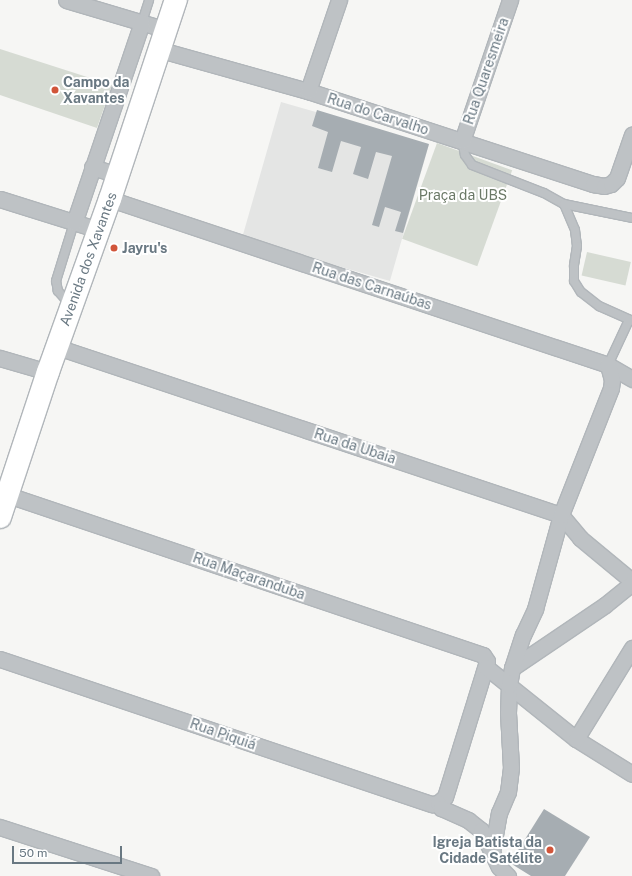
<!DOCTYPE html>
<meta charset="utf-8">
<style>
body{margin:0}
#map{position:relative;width:632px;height:876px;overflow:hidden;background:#f6f6f4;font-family:"Public Sans",sans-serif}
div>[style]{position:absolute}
.built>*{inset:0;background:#e4e5e4;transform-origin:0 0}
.green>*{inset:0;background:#d6dbd3;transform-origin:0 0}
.building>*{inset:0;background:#a6adb2}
.roads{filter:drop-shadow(1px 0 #b1b6ba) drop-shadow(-1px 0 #b1b6ba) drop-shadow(0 1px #b1b6ba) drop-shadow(0 -1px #b1b6ba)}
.lane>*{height:8px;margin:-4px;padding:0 4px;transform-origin:4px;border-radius:4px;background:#bec2c5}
.street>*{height:15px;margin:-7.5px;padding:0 7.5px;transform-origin:7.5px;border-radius:7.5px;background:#bec2c5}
.secondary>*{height:22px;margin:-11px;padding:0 11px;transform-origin:11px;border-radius:11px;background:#fff}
.dots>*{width:11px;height:11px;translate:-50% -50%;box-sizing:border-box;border:2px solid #fff;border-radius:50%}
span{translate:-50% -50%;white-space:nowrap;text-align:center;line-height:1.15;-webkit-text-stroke:4px #fff;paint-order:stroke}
.street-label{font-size:14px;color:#697882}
.poi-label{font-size:14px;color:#697882;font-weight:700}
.left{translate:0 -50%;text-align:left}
.right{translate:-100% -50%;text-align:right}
.park-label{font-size:14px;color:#6b7967}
.scale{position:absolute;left:12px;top:846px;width:110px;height:18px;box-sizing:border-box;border:2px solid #697882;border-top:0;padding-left:5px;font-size:12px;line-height:14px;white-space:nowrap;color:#697882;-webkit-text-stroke:3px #fff;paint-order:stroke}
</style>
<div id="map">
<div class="built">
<div style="left:281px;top:102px;width:154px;height:142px;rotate:16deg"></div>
</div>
<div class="green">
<div style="clip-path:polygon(0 49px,112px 85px,97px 128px,0 95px)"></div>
<div style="left:437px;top:143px;width:80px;height:102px;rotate:20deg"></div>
<div style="left:587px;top:252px;width:45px;height:24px;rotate:13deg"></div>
</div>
<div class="building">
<div style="clip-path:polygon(317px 110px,429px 144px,403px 233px,395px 231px,401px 212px,385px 207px,379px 227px,372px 225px,392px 156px,376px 152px,368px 179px,353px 174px,361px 147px,341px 141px,332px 172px,318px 168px,328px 132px,312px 126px)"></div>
<div style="clip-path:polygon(544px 809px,590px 837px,565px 876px,531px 876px,510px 863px)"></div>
</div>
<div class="roads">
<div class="lane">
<div style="left:142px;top:22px;width:23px;rotate:-72deg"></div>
<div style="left:462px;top:141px;width:14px;rotate:78deg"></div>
<div style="left:465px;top:155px;width:12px;rotate:55deg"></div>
<div style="left:472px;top:165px;width:77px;rotate:21.3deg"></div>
<div style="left:544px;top:193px;width:23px;rotate:29deg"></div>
<div style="left:564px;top:204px;width:28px;rotate:67deg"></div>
<div style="left:575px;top:230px;width:16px;rotate:83deg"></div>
<div style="left:577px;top:246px;width:20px;rotate:99deg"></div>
<div style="left:574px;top:266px;width:15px;rotate:90deg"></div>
<div style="left:574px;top:281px;width:13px;rotate:58deg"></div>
<div style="left:581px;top:292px;width:23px;rotate:38deg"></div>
<div style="left:599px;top:306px;width:36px;rotate:24deg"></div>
<div style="left:564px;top:204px;width:69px;rotate:11.6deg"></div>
<div style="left:72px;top:303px;width:8px;rotate:-150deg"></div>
<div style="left:65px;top:299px;width:11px;rotate:-131deg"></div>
<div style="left:58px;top:291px;width:10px;rotate:-101deg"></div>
<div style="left:56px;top:281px;width:61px;rotate:-72.8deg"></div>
<div style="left:608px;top:365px;width:50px;rotate:-65deg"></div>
</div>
<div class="street">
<div style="left:66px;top:0;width:105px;rotate:16.5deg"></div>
<div style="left:161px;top:50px;width:153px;rotate:15.6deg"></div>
<div style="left:308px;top:91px;width:300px;rotate:18.1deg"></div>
<div style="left:593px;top:184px;width:11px;rotate:10deg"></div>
<div style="left:604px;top:186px;width:7px;rotate:-16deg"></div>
<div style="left:611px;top:184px;width:8px;rotate:-45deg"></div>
<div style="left:617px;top:178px;width:46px;rotate:-70.8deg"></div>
<div style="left:308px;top:91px;width:96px;rotate:-71.2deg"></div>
<div style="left:462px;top:141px;width:149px;rotate:-71.2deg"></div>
<div style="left:92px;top:167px;width:27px;rotate:17deg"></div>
<div style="left:0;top:199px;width:104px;rotate:17.4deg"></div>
<div style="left:110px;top:199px;width:525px;rotate:18.43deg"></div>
<div style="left:608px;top:365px;width:28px;rotate:30deg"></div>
<div style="left:74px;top:223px;width:212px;rotate:-71.3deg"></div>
<div style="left:57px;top:347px;width:531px;rotate:18.43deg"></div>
<div style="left:561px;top:515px;width:30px;rotate:50deg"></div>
<div style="left:580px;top:538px;width:67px;rotate:39.6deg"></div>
<div style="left:0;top:358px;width:50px;rotate:16.3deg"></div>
<div style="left:0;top:659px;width:456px;rotate:18.6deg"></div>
<div style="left:432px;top:804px;width:6px;rotate:-9deg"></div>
<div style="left:438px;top:803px;width:9px;rotate:-41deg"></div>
<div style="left:445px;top:797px;width:142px;rotate:-72.8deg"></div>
<div style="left:487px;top:661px;width:7px;rotate:-124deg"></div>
<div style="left:483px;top:655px;width:501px;rotate:-161.38deg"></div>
<div style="left:486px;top:667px;width:115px;rotate:38.7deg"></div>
<div style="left:576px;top:739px;width:66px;rotate:32deg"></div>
<div style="left:512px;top:668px;width:112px;rotate:-34.1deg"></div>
<div style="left:605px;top:605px;width:35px;rotate:-39deg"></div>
<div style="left:576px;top:739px;width:107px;rotate:-58.4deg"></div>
<div style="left:438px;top:803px;width:6px;rotate:59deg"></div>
<div style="left:441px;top:808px;width:30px;rotate:24deg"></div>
<div style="left:468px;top:820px;width:16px;rotate:38deg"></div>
<div style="left:481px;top:830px;width:41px;rotate:64.1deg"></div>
<div style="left:499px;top:867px;width:13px;rotate:45deg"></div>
<div style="left:0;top:827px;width:159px;rotate:18deg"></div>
<div style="left:492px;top:852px;width:40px;rotate:-80deg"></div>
<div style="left:499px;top:813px;width:23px;rotate:-67deg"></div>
<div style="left:508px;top:792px;width:24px;rotate:-83deg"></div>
<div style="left:511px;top:768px;width:55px;rotate:-93.1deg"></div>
<div style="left:508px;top:713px;width:28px;rotate:-88deg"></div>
<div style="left:509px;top:685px;width:17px;rotate:-80deg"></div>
<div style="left:512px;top:668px;width:35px;rotate:-72deg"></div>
<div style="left:523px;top:635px;width:29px;rotate:-65deg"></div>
<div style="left:535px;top:609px;width:98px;rotate:-74.5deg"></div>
<div style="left:561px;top:515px;width:136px;rotate:-68.5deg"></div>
<div style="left:611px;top:388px;width:8px;rotate:-83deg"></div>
<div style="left:612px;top:380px;width:16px;rotate:-105deg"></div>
</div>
<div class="secondary">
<div style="left:0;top:517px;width:153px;rotate:-71.7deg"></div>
<div style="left:48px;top:372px;width:184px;rotate:-70.3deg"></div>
<div style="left:110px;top:199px;width:210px;rotate:-71.7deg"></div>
</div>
</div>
<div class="dots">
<div style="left:55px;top:90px;background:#d1553a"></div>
<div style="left:114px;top:248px;background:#d1553a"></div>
<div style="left:550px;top:850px;background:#d1553a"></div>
</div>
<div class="street-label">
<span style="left:486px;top:71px;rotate:-71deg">Rua Quaresmeira</span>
<span style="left:378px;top:114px;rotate:18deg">Rua do Carvalho</span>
<span style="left:88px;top:259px;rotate:-70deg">Avenida dos Xavantes</span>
<span style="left:372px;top:286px;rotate:18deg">Rua das Carnaúbas</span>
<span style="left:355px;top:446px;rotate:18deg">Rua da Ubaia</span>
<span style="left:249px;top:576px;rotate:19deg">Rua Maçaranduba</span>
<span style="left:223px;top:734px;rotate:19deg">Rua Piquiá</span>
</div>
<div class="poi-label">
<span class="left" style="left:63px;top:90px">Campo da<br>Xavantes</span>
<span class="left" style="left:122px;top:248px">Jayru's</span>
<span class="right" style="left:542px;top:850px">Igreja Batista da<br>Cidade Satélite</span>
</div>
<div class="park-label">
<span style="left:463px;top:195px">Praça da UBS</span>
</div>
<div class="scale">50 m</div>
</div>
